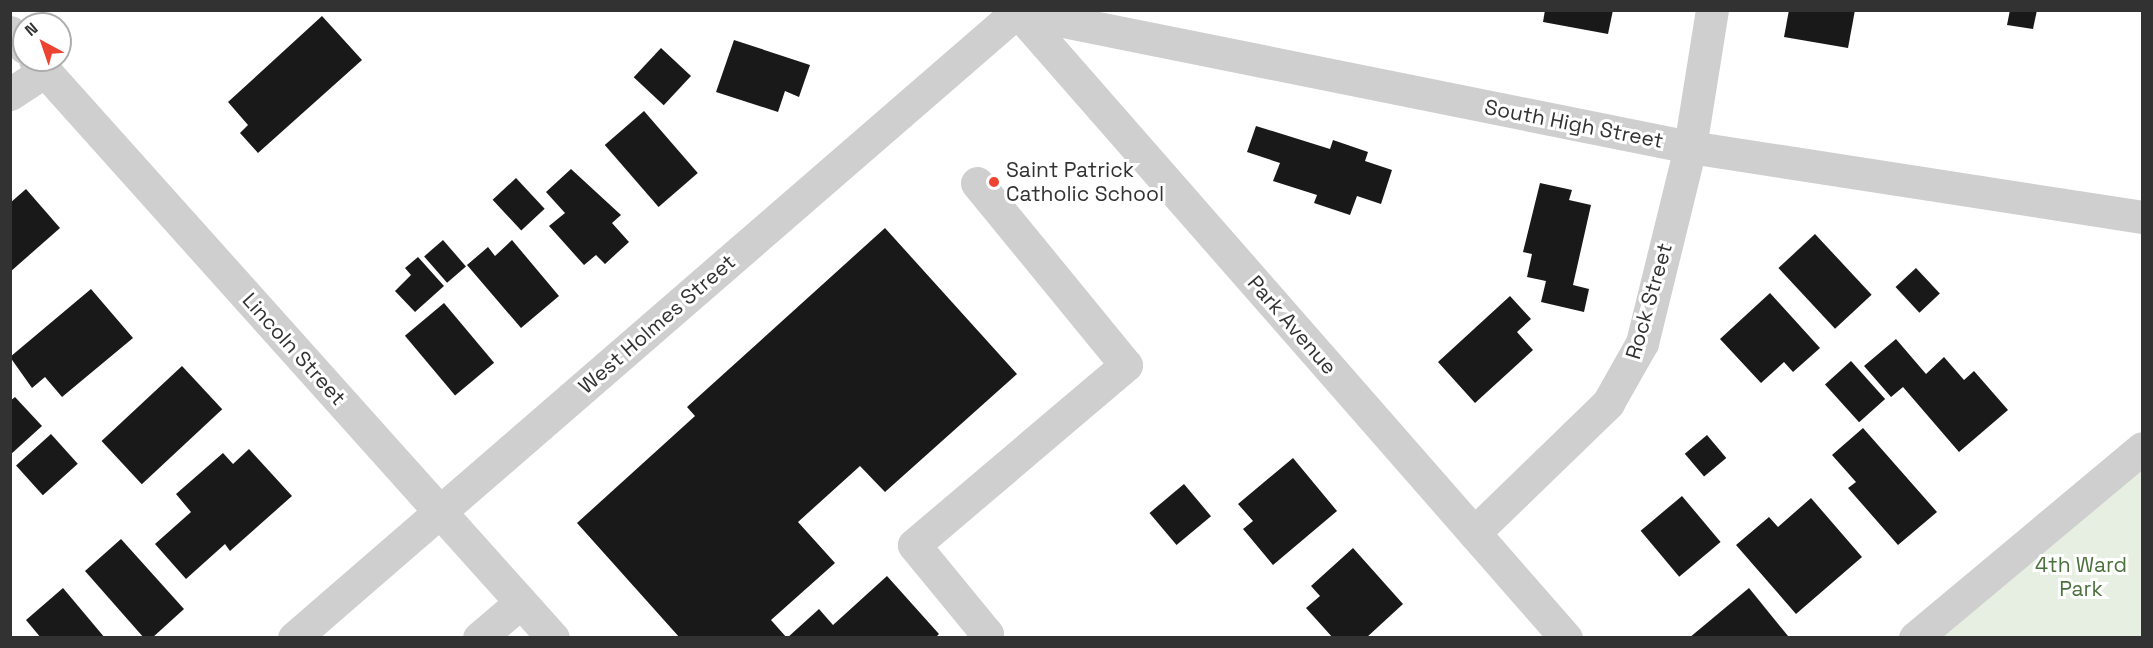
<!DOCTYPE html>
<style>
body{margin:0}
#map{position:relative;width:2153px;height:648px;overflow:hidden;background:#fff;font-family:"Space Grotesk",sans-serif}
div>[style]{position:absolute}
.green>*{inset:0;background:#e6efe1}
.building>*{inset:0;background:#191919;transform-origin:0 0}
.minor>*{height:33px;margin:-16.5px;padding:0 16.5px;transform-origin:16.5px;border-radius:16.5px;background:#cfcfcf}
.dots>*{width:16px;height:16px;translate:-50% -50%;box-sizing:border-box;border:3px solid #fff;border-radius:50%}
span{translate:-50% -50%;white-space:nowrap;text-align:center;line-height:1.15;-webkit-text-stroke:6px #fff;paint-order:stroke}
.street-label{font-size:21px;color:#323232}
.poi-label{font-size:21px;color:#323232}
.left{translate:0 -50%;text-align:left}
.park-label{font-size:21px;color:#4c713d}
.frame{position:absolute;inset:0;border:12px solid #323232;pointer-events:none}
.north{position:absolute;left:12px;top:12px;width:60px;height:60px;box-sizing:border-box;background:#fff;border:2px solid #adadad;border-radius:50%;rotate:320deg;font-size:16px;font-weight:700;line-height:24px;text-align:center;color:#323232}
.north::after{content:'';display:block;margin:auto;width:21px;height:27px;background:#ed4431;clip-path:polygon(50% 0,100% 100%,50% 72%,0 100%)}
</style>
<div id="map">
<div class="green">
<div style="clip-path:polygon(2142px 448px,2142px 637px,1915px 637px)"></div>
</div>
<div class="building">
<div style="clip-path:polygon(1545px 10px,1613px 10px,1608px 34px,1543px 22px)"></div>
<div style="clip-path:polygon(1789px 10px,1855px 10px,1848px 48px,1784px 37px)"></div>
<div style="clip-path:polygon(2010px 10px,2037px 10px,2033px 29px,2007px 25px)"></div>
<div style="clip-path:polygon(322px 16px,362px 60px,258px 153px,240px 133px,248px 125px,228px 102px)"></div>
<div style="clip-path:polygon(734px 40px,810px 65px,799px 97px,785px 91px,778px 112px,716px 92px)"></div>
<div style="left:661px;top:48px;width:41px;height:40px;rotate:43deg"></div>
<div style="left:644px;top:111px;width:82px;height:52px;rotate:49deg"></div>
<div style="clip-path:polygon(1256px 126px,1330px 149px,1333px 140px,1368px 152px,1365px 161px,1392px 170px,1381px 204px,1357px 196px,1350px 215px,1314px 203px,1317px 195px,1273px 181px,1280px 163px,1247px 152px)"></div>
<div style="clip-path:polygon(571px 169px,621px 215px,612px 223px,629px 242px,605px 264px,596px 255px,584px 265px,549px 226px,565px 213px,546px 192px)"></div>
<div style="left:516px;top:178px;width:42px;height:32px;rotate:47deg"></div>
<div style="clip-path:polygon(1540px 183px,1572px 190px,1569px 200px,1591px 205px,1573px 285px,1589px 289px,1584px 312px,1541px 302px,1546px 281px,1527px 277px,1532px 254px,1523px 252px)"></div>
<div style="clip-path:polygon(26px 189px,60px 228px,10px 272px,10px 203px)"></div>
<div style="clip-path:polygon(885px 228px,1017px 374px,885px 492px,860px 466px,798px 522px,835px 563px,771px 620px,787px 638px,680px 638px,577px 523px,695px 416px,687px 407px)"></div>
<div style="left:1815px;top:234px;width:83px;height:50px;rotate:47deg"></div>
<div style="left:443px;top:240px;width:35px;height:25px;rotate:49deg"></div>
<div style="clip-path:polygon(512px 240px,559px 296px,521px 328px,467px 265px,488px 247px,495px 256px)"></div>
<div style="clip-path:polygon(418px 257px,444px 286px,415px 312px,395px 291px,411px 275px,405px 268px)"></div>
<div style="left:1916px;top:268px;width:35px;height:28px;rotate:47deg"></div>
<div style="clip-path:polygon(91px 289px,133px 338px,62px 397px,45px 377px,32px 388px,10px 357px)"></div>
<div style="clip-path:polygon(1770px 293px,1820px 348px,1793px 372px,1784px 362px,1761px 383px,1720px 339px)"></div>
<div style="clip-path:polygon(1510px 296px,1531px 319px,1517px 332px,1533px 350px,1475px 403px,1438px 362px)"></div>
<div style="left:444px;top:303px;width:78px;height:51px;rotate:50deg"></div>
<div style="clip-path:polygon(1896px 339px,1926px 374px,1944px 357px,1964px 380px,1974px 371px,2008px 410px,1959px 452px,1903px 387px,1891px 397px,1864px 366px)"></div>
<div style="left:1851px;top:361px;width:51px;height:35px;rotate:48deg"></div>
<div style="left:182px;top:366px;width:59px;height:110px;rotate:47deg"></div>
<div style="clip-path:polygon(15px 397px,42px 426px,10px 455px,10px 401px)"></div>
<div style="clip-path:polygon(1863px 428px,1937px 512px,1898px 545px,1848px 488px,1856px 482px,1832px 455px)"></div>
<div style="left:51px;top:434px;width:40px;height:47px;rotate:48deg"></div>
<div style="left:1707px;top:435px;width:30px;height:29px;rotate:50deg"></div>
<div style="clip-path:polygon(249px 449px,292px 496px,230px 551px,225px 544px,186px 579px,155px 544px,191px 512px,176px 494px,223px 453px,233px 464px)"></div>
<div style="clip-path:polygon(1293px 458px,1337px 511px,1273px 565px,1243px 529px,1253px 521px,1238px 504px)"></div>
<div style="left:1184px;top:484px;width:42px;height:45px;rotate:50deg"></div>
<div style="left:1682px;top:496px;width:60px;height:54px;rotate:50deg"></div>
<div style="clip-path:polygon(1811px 498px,1862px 557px,1796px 614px,1736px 545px,1769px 517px,1778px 527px)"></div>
<div style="clip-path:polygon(121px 539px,184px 609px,152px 638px,144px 638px,85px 571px)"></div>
<div style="clip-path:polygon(1353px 548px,1403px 604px,1366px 638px,1333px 638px,1306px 608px,1320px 596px,1311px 586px)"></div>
<div style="clip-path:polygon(887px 576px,939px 634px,935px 638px,787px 638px,819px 609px,833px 625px)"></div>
<div style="clip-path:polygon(63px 588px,105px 638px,41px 638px,26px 620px)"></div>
<div style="clip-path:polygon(1749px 588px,1788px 636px,1689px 638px)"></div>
</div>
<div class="minor">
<div style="left:1008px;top:10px;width:696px;rotate:11.36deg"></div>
<div style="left:1690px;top:147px;width:457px;rotate:8.8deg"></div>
<div style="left:1018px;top:12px;width:832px;rotate:48.8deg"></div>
<div style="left:10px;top:32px;width:21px;rotate:47deg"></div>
<div style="left:35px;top:60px;width:776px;rotate:48.13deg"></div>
<div style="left:10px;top:94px;width:42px;rotate:-33.3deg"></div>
<div style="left:977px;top:183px;width:235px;rotate:50.7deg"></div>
<div style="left:1126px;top:365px;width:278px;rotate:139.7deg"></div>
<div style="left:914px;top:545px;width:115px;rotate:50.6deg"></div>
<div style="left:987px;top:634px;width:6px;rotate:135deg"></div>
<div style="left:1474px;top:533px;width:187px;rotate:-44.1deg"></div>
<div style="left:1608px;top:403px;width:69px;rotate:-60.5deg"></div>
<div style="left:1642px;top:343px;width:202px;rotate:-76.2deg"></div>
<div style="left:1690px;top:147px;width:139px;rotate:-80.9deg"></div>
<div style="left:294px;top:638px;width:959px;rotate:-40.9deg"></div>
<div style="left:479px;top:638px;width:55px;rotate:-40.6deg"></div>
<div style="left:1915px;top:638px;width:296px;rotate:-39.9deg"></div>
</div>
<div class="dots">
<div style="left:994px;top:182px;background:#ed4431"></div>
</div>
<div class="street-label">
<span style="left:1574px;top:124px;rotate:11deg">South High Street</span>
<span style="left:1649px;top:301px;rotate:-74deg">Rock Street</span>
<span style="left:657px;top:324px;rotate:-41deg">West Holmes Street</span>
<span style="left:1292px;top:325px;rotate:49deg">Park Avenue</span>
<span style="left:294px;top:349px;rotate:48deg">Lincoln Street</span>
</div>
<div class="poi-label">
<span class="left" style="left:1006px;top:182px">Saint Patrick<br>Catholic School</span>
</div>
<div class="park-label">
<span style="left:2081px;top:577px">4th Ward<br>Park</span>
</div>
<div class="frame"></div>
<div class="north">N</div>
</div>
